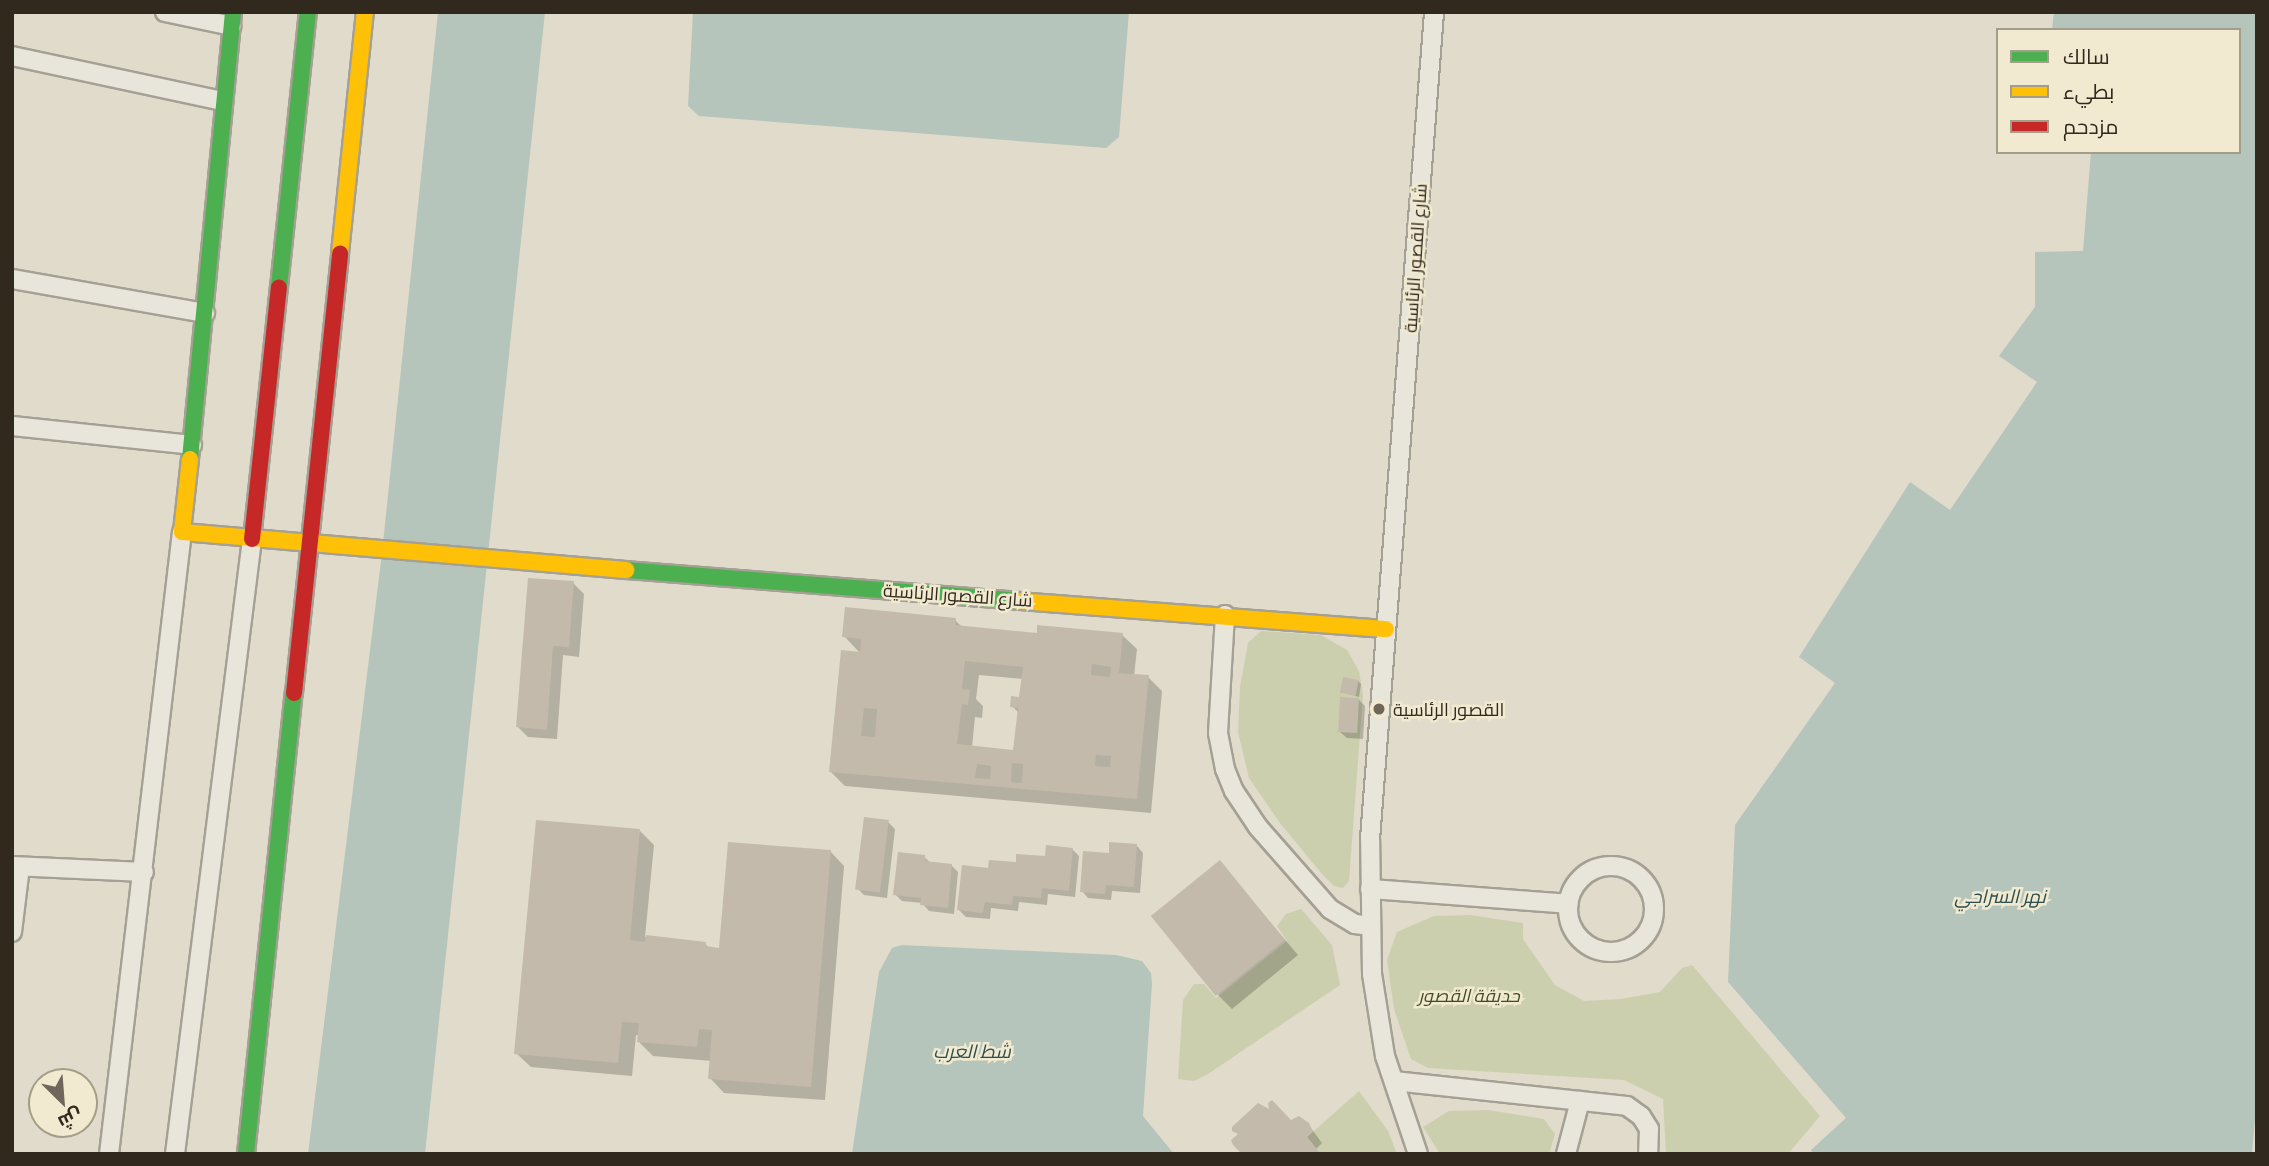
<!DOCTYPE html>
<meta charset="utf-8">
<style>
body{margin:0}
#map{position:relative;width:2269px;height:1166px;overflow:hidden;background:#e0dbca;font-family:Literata,Cairo,serif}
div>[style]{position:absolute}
.green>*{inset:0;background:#cccfae}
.water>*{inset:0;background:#b6c5bc}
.shadow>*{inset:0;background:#0003}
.building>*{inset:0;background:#c3baac;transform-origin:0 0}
.roads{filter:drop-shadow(2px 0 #a5a094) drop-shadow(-2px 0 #a5a094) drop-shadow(0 2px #a5a094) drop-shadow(0 -2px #a5a094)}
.street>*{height:18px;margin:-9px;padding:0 9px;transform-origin:9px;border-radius:9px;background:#e8e5db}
.street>.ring{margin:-9px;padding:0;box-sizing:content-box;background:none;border:18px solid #e8e5db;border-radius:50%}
.fast>*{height:16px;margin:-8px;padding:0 8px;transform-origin:8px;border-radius:8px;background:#4caf50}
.slow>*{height:16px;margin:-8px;padding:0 8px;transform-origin:8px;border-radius:8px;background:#ffc107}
.jam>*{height:16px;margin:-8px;padding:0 8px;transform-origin:8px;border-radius:8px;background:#c62828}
.dots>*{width:19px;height:19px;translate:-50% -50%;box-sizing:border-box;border:4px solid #f1ead0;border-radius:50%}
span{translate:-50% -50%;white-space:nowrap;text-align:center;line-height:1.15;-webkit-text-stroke:5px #f1ead0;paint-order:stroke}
.street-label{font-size:18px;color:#31291e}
.poi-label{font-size:18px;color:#31291e}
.left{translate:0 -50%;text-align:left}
.park-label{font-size:18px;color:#3f4c26;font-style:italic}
.water-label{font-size:19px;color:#2e4f50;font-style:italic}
.frame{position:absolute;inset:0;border:14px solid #31291e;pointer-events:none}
.legend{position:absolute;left:1996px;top:28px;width:245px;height:126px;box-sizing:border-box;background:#f1ead0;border:2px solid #a49d89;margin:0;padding:9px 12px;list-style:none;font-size:21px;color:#31291e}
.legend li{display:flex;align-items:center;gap:14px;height:35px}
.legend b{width:35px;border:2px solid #a49d89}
.north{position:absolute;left:28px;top:1068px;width:70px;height:70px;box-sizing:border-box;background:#f1ead0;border:2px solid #a49d89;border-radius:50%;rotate:155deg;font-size:19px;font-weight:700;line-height:28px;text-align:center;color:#31291e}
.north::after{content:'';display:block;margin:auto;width:24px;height:32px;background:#6e675a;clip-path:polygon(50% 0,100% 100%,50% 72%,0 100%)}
</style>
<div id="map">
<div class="green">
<div style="clip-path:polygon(1261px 631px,1321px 635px,1347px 650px,1359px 671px,1363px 695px,1349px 881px,1343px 888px,1334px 886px,1322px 874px,1280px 823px,1249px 778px,1238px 732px,1240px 687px,1248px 643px)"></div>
<div style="clip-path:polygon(1301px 909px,1332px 945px,1340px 985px,1208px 1074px,1194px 1081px,1178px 1079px,1183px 1000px,1194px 984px,1204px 984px,1216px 998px,1287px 941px,1277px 926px,1286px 914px)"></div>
<div style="clip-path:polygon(1470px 915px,1523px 923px,1523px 939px,1555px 985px,1584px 1001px,1621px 999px,1660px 992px,1682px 968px,1692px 965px,1820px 1116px,1788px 1154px,1666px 1154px,1663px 1099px,1624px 1080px,1428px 1068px,1411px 1059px,1394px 1009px,1387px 960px,1397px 932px,1434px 916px)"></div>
<div style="clip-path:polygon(1359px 1091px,1388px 1131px,1397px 1154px,1321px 1154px,1307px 1137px)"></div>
<div style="clip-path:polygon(1488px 1110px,1544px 1119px,1555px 1134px,1549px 1154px,1440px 1154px,1423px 1127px,1449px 1111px)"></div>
</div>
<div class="water">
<div style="clip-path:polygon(438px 12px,545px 12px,425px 1154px,308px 1154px,382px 553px)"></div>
<div style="clip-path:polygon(693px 12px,1129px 12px,1119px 137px,1106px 148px,699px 116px,688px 106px)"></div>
<div style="clip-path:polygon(2054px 12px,2257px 12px,2257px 1097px,2252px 1154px,1814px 1154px,1811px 1150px,1846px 1118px,1728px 982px,1735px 825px,1835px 683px,1799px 657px,1910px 482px,1950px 510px,2037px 382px,1999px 356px,2035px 307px,2035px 252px,2083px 251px,2091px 152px,2239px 152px,2239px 30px,2052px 30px)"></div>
<div style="clip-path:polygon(902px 945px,1116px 955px,1142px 961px,1151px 973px,1152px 984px,1143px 1116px,1174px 1154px,852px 1154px,879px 972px,892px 948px)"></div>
</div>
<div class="shadow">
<div style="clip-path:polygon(573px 583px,584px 594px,579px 657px,563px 655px,557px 739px,528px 737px,517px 726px)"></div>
<div style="clip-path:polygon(evenodd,955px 620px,963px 628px,1038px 635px,1122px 635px,1137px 649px,1134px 676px,1148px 677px,1162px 691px,1151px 813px,845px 786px,831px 772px,861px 654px,844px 636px,955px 620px,979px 675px,1023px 679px,1021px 699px,1012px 706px,1019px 713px,1015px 752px,972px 747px,975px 717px,982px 718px,983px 706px,976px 699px,979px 675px)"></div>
<div style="clip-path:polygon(1358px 681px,1361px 684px,1359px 697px,1343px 692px)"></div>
<div style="clip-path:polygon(1358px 699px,1365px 706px,1363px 739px,1347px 738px,1340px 732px)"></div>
<div style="clip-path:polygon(888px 822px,895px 829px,887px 898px,864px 895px,857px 888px)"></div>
<div style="clip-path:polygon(640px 831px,654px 845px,645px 937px,705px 944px,711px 949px,720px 950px,830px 851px,844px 866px,825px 1100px,724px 1093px,710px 1078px,712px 1061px,653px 1056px,639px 1042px,640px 1035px,636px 1035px,632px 1076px,531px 1067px,516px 1053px)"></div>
<div style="clip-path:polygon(1137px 846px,1143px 853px,1140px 893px,1112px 891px,1111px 900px,1088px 898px,1082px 891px,1111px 855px)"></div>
<div style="clip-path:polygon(1072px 849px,1079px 856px,1075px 897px,1048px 894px,1047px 905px,1019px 902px,1018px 911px,991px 908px,990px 919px,966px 917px,959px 910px,990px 870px,1046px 858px)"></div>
<div style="clip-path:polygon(924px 857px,931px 863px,951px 865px,958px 872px,954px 914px,929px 911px,922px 903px,902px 901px,895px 894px)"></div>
<div style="clip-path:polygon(1220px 863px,1298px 955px,1232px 1009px,1218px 995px)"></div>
<div style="clip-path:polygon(1291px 1122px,1308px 1124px,1322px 1143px,1316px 1149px)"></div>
</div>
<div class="building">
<div style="clip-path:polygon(528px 578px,574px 581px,569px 647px,553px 646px,547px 730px,516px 727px)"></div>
<div style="clip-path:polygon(evenodd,845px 607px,956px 618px,955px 625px,1037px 633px,1037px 625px,1123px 633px,1119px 673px,1149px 675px,1137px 799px,829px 772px,841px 650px,860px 652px,861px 639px,842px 637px,845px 607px,965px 661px,1023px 667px,1019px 697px,1011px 696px,1010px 707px,1018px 708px,1013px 750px,957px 744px,962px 704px,968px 705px,970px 690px,962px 689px,965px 661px,845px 607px,1092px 664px,1111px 667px,1110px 677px,1091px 675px,1092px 664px,845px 607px,864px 708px,877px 709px,875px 737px,861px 736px,864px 708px,845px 607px,1096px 755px,1111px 756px,1110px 767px,1095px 766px,1096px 755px,845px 607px,1012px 763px,1023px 764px,1022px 783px,1011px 782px,1012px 763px,845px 607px,977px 764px,991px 766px,990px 779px,975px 778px,977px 764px)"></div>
<div style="left:1343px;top:677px;width:16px;height:16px;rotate:11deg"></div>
<div style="left:1340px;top:697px;width:19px;height:35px;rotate:3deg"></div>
<div style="left:864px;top:817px;width:25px;height:73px;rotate:7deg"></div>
<div style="clip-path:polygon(536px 820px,640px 829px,630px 940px,645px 942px,646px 935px,706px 942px,705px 946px,719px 948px,728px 842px,831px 850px,811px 1087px,708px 1079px,712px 1030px,699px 1029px,697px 1047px,637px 1042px,639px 1023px,622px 1022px,618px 1063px,514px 1054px)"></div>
<div style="clip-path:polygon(1109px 842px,1137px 844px,1134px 887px,1106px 885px,1105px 894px,1080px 892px,1083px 851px,1109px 853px)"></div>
<div style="clip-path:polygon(1046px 845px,1073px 848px,1069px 891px,1042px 888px,1041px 898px,1013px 896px,1012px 905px,985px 902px,983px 913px,957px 910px,962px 865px,988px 868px,989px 860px,1016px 862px,1016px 854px,1045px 856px)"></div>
<div style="clip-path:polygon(898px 852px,925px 855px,925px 861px,952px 864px,948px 908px,920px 905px,921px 898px,893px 895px)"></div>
<div style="left:1220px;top:860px;width:103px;height:89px;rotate:51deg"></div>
<div style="clip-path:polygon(1272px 1100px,1291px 1120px,1299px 1116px,1309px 1123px,1313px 1132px,1307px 1137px,1321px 1154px,1242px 1154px,1233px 1145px,1231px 1140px,1238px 1134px,1232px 1131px,1232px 1127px,1258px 1103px,1269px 1109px,1268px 1103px)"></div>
</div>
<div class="roads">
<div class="street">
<div style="left:165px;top:12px;width:68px;rotate:11.8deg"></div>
<div style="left:12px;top:56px;width:215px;rotate:12.1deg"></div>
<div style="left:12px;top:279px;width:196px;rotate:10deg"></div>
<div style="left:12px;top:426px;width:181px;rotate:6deg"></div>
<div style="left:1225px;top:615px;width:118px;rotate:93.4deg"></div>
<div style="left:1218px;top:733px;width:37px;rotate:79deg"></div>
<div style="left:1225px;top:769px;width:24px;rotate:68deg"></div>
<div style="left:1234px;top:791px;width:43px;rotate:56.3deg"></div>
<div style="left:1258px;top:827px;width:109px;rotate:48.7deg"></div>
<div style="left:1330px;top:909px;width:29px;rotate:31deg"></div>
<div style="left:1355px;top:924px;width:16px;rotate:7deg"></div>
<div style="left:12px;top:866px;width:132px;rotate:2.6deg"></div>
<div class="ring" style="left:1568px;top:866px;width:68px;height:68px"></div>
<div style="left:1370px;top:889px;width:199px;rotate:4.3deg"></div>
<div style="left:12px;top:932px;width:65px;rotate:-83deg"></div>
<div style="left:1394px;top:1081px;width:234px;rotate:6.1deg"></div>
<div style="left:1627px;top:1106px;width:17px;rotate:36deg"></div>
<div style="left:1641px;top:1116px;width:15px;rotate:58deg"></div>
<div style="left:1649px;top:1129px;width:25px;rotate:92deg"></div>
<div style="left:109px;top:1154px;width:626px;rotate:-83.31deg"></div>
<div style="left:175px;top:1154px;width:620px;rotate:-82.86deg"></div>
<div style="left:1418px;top:1154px;width:103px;rotate:-108.6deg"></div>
<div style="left:1385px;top:1056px;width:83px;rotate:-99deg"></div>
<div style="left:1372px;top:974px;width:135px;rotate:-90.8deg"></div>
<div style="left:1370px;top:839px;width:829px;rotate:-85.57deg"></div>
<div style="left:1566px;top:1154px;width:55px;rotate:-75.2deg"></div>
</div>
<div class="fast">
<div style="left:279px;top:287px;width:277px;rotate:-84deg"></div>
<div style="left:190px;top:459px;width:449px;rotate:-84.5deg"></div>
<div style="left:626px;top:570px;width:394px;rotate:4.5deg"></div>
<div style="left:246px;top:1154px;width:463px;rotate:-84.1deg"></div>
</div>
<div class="slow">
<div style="left:340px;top:253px;width:242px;rotate:-84.1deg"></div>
<div style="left:190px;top:459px;width:73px;rotate:96.3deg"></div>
<div style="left:182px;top:532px;width:446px;rotate:4.9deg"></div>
<div style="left:1019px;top:601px;width:368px;rotate:4.4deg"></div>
</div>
<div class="jam">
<div style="left:252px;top:539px;width:253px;rotate:-83.9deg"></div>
<div style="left:294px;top:693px;width:442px;rotate:-84deg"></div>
</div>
</div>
<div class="dots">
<div style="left:1379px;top:709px;background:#6e675a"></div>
</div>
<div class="street-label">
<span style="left:1415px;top:258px;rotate:-86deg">شارع القصور الرئاسية</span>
<span style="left:958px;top:595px;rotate:4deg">شارع القصور الرئاسية</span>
</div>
<div class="poi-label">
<span class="left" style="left:1393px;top:709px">القصور الرئاسية</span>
</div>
<div class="park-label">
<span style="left:1469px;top:995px">حديقة القصور</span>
</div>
<div class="water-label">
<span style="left:2000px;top:896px">نهر السراجي</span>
<span style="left:972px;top:1051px">شط العرب</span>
</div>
<div class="frame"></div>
<ul class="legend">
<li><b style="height:9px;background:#4caf50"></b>سالك</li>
<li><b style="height:9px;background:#ffc107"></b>بطيء</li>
<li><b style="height:9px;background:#c62828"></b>مزدحم</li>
</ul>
<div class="north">ش</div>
</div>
